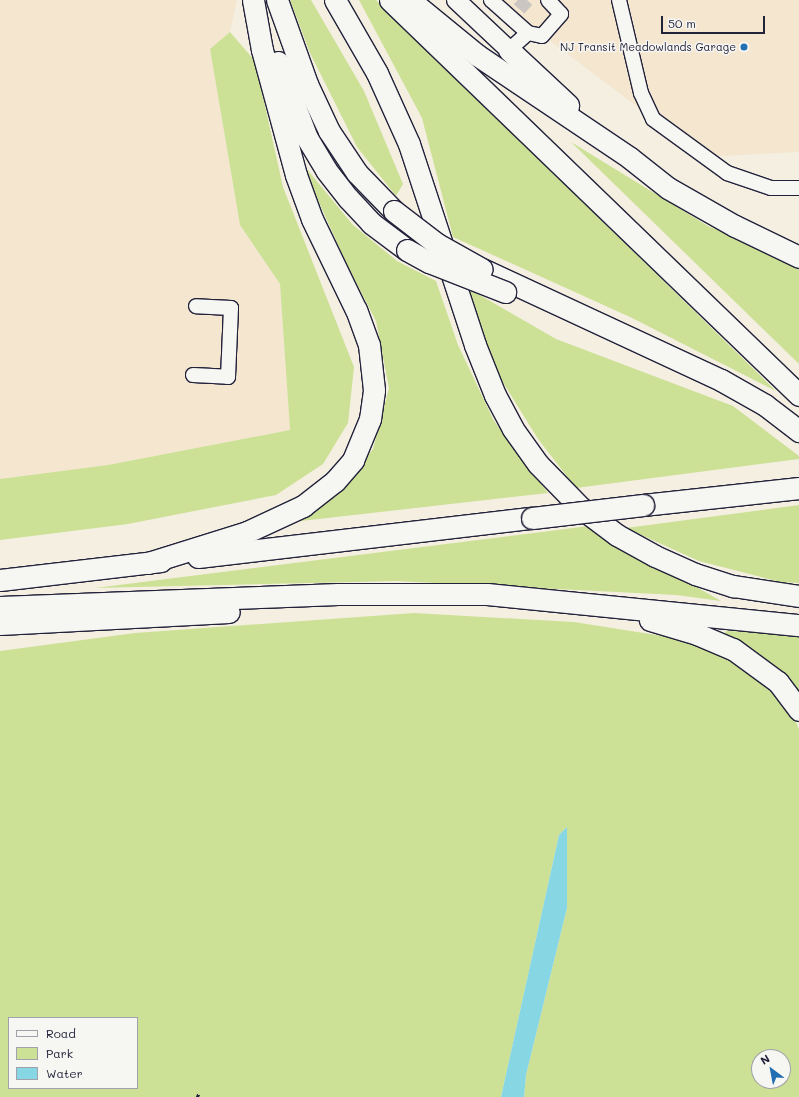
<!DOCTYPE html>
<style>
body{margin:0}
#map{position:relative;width:799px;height:1097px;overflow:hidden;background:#f5efe2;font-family:Mali,sans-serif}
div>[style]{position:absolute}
.built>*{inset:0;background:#f4e6cf}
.green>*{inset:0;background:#cce196}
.water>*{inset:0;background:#87d6e4}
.minor-tunnel>*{height:14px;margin-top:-7px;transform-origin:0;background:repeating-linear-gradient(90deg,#cbc6c1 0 14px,transparent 0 21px)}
.path>*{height:2.5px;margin-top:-1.25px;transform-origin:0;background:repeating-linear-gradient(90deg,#22223b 0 3px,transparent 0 6px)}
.roads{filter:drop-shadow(1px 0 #22223b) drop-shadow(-1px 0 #22223b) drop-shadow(0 1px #22223b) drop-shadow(0 -1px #22223b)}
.minor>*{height:14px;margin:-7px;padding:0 7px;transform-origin:7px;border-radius:7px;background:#f6f6f2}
.major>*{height:18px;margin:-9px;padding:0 9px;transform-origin:9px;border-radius:9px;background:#f6f6f2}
.highway>*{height:21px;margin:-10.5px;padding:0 10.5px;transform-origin:10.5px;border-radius:10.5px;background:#f6f6f2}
.bridges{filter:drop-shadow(1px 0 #22223b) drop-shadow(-1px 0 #22223b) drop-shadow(0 1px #22223b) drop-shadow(0 -1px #22223b)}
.highway-bridge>*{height:21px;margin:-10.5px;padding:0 10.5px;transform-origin:10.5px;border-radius:10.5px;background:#f6f6f2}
.dots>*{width:11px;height:11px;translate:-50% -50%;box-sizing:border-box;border:2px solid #f6f6f2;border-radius:50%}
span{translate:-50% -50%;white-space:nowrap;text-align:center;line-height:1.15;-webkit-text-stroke:3px #f6f6f2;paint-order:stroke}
.poi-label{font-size:11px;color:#22223b}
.right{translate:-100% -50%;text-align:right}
.legend{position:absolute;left:8px;top:1017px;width:130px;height:72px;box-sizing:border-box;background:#f6f6f2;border:1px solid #a1a1a9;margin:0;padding:5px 7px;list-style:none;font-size:12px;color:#22223b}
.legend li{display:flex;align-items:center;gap:8px;height:20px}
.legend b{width:20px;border:1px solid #a1a1a9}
.north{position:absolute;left:751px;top:1049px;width:40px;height:40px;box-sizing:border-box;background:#f6f6f2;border:1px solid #a1a1a9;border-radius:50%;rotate:328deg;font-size:11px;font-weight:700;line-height:16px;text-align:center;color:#22223b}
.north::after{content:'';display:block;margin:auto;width:14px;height:18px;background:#1f6fb2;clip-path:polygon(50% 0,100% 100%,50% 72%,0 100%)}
.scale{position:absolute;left:661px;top:16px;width:104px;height:18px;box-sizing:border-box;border:2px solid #22223b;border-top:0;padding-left:5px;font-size:12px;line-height:14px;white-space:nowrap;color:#22223b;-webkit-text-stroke:3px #f6f6f2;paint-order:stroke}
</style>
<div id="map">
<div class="built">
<div style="clip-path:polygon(0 0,237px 0,230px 32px,210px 49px,240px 225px,280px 284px,290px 430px,108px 465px,0 479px)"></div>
<div style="clip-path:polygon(496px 0,799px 0,799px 152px,704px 157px)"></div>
</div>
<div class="green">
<div style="clip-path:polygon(290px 0,311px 0,364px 91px,403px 184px,396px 196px,357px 147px,310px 53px)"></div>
<div style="clip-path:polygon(359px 0,376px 0,776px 391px,630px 317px,453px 237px,422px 118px)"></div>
<div style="clip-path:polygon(230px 32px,255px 61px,283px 187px,354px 367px,348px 423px,323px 464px,276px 495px,128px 524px,0 540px,0 479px,108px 465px,290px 430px,280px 284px,240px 225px,210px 49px)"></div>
<div style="clip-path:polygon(571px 142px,708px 226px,799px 264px,799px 364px)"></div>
<div style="clip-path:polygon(301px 162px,353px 225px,397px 261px,436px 281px,458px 345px,494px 421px,548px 493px,292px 522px,335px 497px,373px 449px,389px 388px,376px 321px,347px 265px)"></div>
<div style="clip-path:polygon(464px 286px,556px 339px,733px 406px,799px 456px,799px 459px,576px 488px,538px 439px,494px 368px)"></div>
<div style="clip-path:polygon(799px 505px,799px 583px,780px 582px,699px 561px,626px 528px)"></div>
<div style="clip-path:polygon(589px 526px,721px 601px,676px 595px,396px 581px,95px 588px)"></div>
<div style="clip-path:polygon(evenodd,414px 613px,574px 622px,688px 640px,745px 669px,789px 708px,799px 729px,799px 1097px,524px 1097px,526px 1075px,567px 908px,567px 827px,559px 835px,501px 1097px,0 1097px,0 651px,135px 633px,414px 613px,9px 1018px,137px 1018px,137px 1088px,9px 1088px,9px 1018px,414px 613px,759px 1057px,783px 1057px,783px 1081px,759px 1081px,759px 1057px)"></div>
<div style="clip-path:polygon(726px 631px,799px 634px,799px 696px,724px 635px)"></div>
</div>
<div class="water">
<div style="clip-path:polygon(567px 827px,567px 908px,526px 1075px,524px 1097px,501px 1097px,559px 835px)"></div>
</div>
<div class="minor-tunnel">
<div style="left:519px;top:9px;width:12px;rotate:-48deg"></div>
</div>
<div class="path">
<div style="left:197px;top:1097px;width:4px;rotate:-63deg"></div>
</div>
<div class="roads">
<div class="minor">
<div style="left:491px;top:0;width:50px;rotate:41.7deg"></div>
<div style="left:619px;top:0;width:96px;rotate:76.7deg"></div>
<div style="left:641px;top:93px;width:29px;rotate:65deg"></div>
<div style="left:653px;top:119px;width:92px;rotate:36.1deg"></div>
<div style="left:727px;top:173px;width:46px;rotate:18.8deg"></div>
<div style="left:771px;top:188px;width:28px"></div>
<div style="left:509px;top:50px;width:25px;rotate:-42deg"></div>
<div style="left:528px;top:33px;width:14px;rotate:12deg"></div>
<div style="left:542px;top:36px;width:29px;rotate:-49deg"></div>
<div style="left:561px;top:14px;width:19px;rotate:-133deg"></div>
<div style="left:193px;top:375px;width:35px;rotate:3deg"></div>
<div style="left:228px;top:377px;width:69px;rotate:-87.5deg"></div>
<div style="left:231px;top:308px;width:35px;rotate:-177deg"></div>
</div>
<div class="major">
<div style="left:456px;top:0;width:73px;rotate:43.3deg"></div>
</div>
<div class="highway">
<div style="left:277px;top:0;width:89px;rotate:70.3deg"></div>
<div style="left:307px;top:84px;width:52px;rotate:64.9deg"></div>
<div style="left:329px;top:131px;width:50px;rotate:56.3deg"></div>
<div style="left:357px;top:173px;width:53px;rotate:45.8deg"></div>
<div style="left:335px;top:0;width:84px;rotate:60.1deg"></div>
<div style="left:377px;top:73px;width:78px;rotate:65.7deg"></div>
<div style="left:409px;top:144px;width:212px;rotate:71.8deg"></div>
<div style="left:475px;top:345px;width:54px;rotate:68.2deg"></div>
<div style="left:495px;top:395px;width:38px;rotate:62deg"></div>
<div style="left:513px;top:429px;width:43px;rotate:54.5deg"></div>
<div style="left:538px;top:464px;width:62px;rotate:45.7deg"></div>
<div style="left:581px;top:508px;width:45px;rotate:36.9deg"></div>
<div style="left:617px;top:535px;width:43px;rotate:28.9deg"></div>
<div style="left:655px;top:556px;width:44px;rotate:24.2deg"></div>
<div style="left:695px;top:574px;width:40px;rotate:18deg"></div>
<div style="left:733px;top:586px;width:67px;rotate:8.6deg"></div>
<div style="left:390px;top:0;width:569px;rotate:44deg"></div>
<div style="left:410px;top:0;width:87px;rotate:39.4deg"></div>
<div style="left:477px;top:55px;width:184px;rotate:33.9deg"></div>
<div style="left:630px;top:158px;width:48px;rotate:38.3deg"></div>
<div style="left:668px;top:188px;width:77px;rotate:29.6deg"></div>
<div style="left:735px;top:226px;width:71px;rotate:25.8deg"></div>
<div style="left:509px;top:50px;width:81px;rotate:43deg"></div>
<div style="left:278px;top:62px;width:81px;rotate:69.1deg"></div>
<div style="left:307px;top:138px;width:37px;rotate:59deg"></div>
<div style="left:326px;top:170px;width:36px;rotate:52deg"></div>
<div style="left:348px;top:198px;width:34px;rotate:47deg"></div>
<div style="left:371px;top:223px;width:45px;rotate:36.9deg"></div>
<div style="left:482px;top:269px;width:264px;rotate:24.9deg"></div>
<div style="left:721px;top:380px;width:51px;rotate:29.6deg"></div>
<div style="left:765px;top:405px;width:43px;rotate:37.4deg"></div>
<div style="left:643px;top:505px;width:157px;rotate:-6.2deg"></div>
<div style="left:198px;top:557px;width:336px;rotate:-6.7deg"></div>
<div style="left:148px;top:563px;width:104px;rotate:-17.4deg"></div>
<div style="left:247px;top:532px;width:62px;rotate:-24.9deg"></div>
<div style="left:303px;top:506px;width:41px;rotate:-38deg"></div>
<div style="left:335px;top:481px;width:28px;rotate:-49deg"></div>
<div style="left:353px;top:460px;width:44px;rotate:-67.5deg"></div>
<div style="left:370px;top:419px;width:29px;rotate:-82deg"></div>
<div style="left:374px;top:390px;width:45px;rotate:-96.3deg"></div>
<div style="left:369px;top:345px;width:37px;rotate:-110deg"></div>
<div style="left:356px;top:310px;width:101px;rotate:-115.8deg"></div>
<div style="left:312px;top:219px;width:47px;rotate:-110deg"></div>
<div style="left:296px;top:175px;width:130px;rotate:-105.2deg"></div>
<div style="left:262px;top:50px;width:51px;rotate:-100.2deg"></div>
<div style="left:0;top:580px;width:162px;rotate:-6.7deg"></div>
<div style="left:0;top:607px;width:338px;rotate:-2.2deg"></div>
<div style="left:338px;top:594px;width:149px"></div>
<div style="left:487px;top:594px;width:314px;rotate:5.7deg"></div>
<div style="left:650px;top:620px;width:49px;rotate:16.6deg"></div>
<div style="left:697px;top:634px;width:39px;rotate:23deg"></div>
<div style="left:733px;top:649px;width:56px;rotate:36.3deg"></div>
<div style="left:778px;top:682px;width:35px;rotate:53deg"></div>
<div style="left:0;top:624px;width:229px;rotate:-3deg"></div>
</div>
</div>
<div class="bridges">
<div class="highway-bridge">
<div style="left:394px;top:211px;width:54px;rotate:37.5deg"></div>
<div style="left:437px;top:244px;width:51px;rotate:29.1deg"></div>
<div style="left:407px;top:250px;width:25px;rotate:29deg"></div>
<div style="left:429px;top:262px;width:82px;rotate:21.5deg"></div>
<div style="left:532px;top:518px;width:112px;rotate:-6.7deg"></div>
</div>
</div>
<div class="dots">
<div style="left:744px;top:47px;background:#1f6fb2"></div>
</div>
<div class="poi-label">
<span class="right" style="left:736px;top:47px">NJ Transit Meadowlands Garage</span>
</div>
<ul class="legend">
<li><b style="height:5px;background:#f6f6f2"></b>Road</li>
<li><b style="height:11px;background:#cce196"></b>Park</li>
<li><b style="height:11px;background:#87d6e4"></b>Water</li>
</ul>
<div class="north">N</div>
<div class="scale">50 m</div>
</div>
